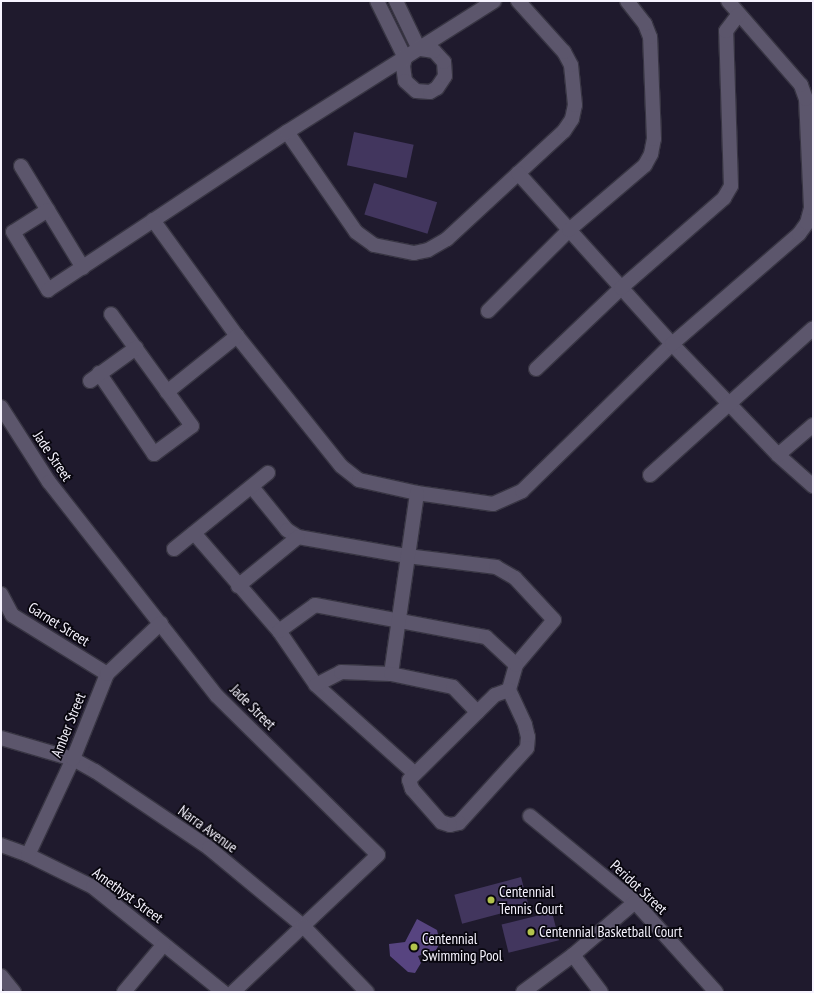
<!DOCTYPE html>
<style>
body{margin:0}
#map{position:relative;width:814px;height:993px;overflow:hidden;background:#1f1a2d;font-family:"PT Sans Narrow",sans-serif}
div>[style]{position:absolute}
.green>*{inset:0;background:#42365e;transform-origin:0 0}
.water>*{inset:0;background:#574480}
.roads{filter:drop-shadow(1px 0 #383543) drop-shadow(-1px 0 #383543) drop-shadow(0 1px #383543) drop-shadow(0 -1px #383543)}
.street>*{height:14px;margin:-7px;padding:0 7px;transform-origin:7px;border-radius:7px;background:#5c566c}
.dots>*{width:11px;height:11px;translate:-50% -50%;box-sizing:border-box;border:2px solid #08060e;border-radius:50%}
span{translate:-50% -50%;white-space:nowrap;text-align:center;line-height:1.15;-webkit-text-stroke:3.5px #08060e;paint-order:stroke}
.street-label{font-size:15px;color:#f6f3fe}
.poi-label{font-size:15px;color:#f6f3fe}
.left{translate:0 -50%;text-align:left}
.frame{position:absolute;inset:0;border:2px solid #f6f3fe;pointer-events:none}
</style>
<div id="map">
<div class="green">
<div style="left:354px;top:132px;width:61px;height:34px;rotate:12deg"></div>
<div style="left:374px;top:183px;width:66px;height:33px;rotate:17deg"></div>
<div style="left:521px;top:877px;width:30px;height:69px;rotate:75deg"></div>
<div style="left:552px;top:912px;width:29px;height:52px;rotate:76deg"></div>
</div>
<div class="water">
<div style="clip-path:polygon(417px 919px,437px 930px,440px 943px,436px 950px,418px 956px,421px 963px,415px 973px,408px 972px,390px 956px,389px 944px,405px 942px)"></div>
</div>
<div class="roads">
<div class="street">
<div style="left:377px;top:1px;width:64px;rotate:63.8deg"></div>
<div style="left:405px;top:58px;width:8px;rotate:104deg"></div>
<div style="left:403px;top:66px;width:15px;rotate:82deg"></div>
<div style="left:405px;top:81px;width:15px;rotate:42deg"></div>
<div style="left:416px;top:91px;width:14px;rotate:4deg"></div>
<div style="left:430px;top:92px;width:8px;rotate:-30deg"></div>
<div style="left:437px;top:88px;width:14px;rotate:-56deg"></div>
<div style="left:445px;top:76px;width:14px;rotate:-94deg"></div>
<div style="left:444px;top:62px;width:15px;rotate:-132deg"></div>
<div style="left:434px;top:51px;width:15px;rotate:-172deg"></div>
<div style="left:419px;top:49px;width:53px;rotate:-115.6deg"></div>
<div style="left:287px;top:132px;width:121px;rotate:55.4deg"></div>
<div style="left:356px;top:232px;width:22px;rotate:36deg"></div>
<div style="left:374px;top:245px;width:41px;rotate:11.3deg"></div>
<div style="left:414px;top:253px;width:14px;rotate:-12deg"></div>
<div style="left:428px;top:250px;width:22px;rotate:-30deg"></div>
<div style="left:447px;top:239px;width:159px;rotate:-42.7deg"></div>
<div style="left:564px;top:131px;width:14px;rotate:-56deg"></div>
<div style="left:572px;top:119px;width:14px;rotate:-78deg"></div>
<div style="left:575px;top:105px;width:40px;rotate:-95.7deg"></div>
<div style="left:571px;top:65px;width:15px;rotate:-118deg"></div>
<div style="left:564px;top:52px;width:69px;rotate:-132deg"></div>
<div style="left:21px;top:166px;width:119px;rotate:58.7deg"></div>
<div style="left:518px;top:173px;width:230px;rotate:48deg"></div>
<div style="left:672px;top:344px;width:153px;rotate:46.3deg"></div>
<div style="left:778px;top:455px;width:47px;rotate:41.5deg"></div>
<div style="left:48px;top:210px;width:41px;rotate:147.8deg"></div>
<div style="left:13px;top:232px;width:68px;rotate:58.9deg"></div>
<div style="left:48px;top:290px;width:287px;rotate:-33.5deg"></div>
<div style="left:287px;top:132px;width:245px;rotate:-32.3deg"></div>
<div style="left:153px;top:220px;width:143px;rotate:54.1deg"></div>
<div style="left:237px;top:336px;width:166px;rotate:51.3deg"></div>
<div style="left:341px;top:466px;width:23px;rotate:38deg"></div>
<div style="left:359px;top:480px;width:59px;rotate:12.6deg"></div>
<div style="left:417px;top:493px;width:77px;rotate:8.2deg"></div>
<div style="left:493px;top:504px;width:32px;rotate:-24deg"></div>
<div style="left:522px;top:491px;width:210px;rotate:-44.4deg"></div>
<div style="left:672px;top:344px;width:168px;rotate:-40.9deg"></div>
<div style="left:799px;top:234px;width:14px;rotate:-54deg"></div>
<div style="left:807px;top:223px;width:16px;rotate:-75deg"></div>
<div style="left:811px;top:208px;width:109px;rotate:-92.6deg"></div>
<div style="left:806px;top:99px;width:15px;rotate:-110deg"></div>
<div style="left:801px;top:85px;width:111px;rotate:-131deg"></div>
<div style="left:488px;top:311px;width:115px;rotate:-45deg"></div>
<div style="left:569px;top:230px;width:100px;rotate:-40.5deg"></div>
<div style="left:645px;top:165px;width:13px;rotate:-61deg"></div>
<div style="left:651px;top:154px;width:15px;rotate:-79deg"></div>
<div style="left:654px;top:139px;width:102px;rotate:-92.2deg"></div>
<div style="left:650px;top:37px;width:14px;rotate:-111deg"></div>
<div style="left:645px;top:24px;width:29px;rotate:-128deg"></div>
<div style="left:536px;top:369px;width:117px;rotate:-43.6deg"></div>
<div style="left:621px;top:288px;width:137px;rotate:-41.1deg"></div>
<div style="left:724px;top:198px;width:14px;rotate:-60deg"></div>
<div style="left:731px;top:186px;width:155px;rotate:-91.8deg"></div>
<div style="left:726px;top:31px;width:21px;rotate:-53deg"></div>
<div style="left:99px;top:373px;width:98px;rotate:55.8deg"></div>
<div style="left:154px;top:454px;width:47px;rotate:-36.4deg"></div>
<div style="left:192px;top:426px;width:138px;rotate:-125.9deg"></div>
<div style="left:90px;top:381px;width:57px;rotate:-35.7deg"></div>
<div style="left:167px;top:392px;width:90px;rotate:-38.7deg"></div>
<div style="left:1px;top:407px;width:89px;rotate:57.4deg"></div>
<div style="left:49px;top:482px;width:272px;rotate:51.9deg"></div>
<div style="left:217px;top:696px;width:226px;rotate:44.6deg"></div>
<div style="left:378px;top:855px;width:199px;rotate:136.6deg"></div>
<div style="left:778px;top:455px;width:46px;rotate:-40.6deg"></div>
<div style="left:650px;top:475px;width:219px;rotate:-42deg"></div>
<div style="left:252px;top:487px;width:55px;rotate:50.9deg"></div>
<div style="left:287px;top:530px;width:13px;rotate:32deg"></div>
<div style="left:298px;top:537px;width:111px;rotate:9.9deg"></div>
<div style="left:407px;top:556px;width:90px;rotate:7deg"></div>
<div style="left:496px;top:567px;width:22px;rotate:30deg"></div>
<div style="left:515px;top:578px;width:57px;rotate:47.1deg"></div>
<div style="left:554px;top:620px;width:59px;rotate:130.2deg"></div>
<div style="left:516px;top:665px;width:26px;rotate:106deg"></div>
<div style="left:194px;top:533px;width:130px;rotate:49.1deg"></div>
<div style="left:279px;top:631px;width:65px;rotate:55.6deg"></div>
<div style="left:316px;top:685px;width:132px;rotate:41.9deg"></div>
<div style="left:174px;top:549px;width:121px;rotate:-39deg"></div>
<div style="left:238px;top:586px;width:77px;rotate:-39.2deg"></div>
<div style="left:1px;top:594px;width:24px;rotate:62deg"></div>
<div style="left:12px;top:615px;width:112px;rotate:31.8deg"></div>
<div style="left:279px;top:631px;width:44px;rotate:-35.8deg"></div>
<div style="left:315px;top:605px;width:174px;rotate:10.6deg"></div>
<div style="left:486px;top:637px;width:41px;rotate:43deg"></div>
<div style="left:391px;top:674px;width:183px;rotate:-81.8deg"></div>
<div style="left:316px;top:685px;width:28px;rotate:-27deg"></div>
<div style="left:341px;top:672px;width:50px;rotate:2.3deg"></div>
<div style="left:391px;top:674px;width:63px;rotate:11.8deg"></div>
<div style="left:453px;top:687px;width:35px;rotate:46deg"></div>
<div style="left:509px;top:690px;width:38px;rotate:65deg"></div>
<div style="left:525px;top:725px;width:12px;rotate:76deg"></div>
<div style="left:528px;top:737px;width:11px;rotate:95deg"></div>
<div style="left:527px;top:748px;width:101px;rotate:132.2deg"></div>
<div style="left:459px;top:823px;width:9px;rotate:167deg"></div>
<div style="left:450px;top:825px;width:9px;rotate:-162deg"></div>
<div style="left:441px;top:822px;width:44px;rotate:-131.3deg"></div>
<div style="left:412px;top:789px;width:9px;rotate:-108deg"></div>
<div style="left:409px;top:780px;width:121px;rotate:-44.7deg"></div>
<div style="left:495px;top:695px;width:15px;rotate:-20deg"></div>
<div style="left:1px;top:738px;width:75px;rotate:16.3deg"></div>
<div style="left:73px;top:759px;width:25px;rotate:29deg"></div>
<div style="left:95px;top:771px;width:138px;rotate:34deg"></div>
<div style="left:209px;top:848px;width:122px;rotate:39.7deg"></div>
<div style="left:303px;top:926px;width:92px;rotate:45.9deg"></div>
<div style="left:530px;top:816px;width:136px;rotate:39.3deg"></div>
<div style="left:635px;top:902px;width:121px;rotate:48deg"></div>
<div style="left:1px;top:845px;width:29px;rotate:20deg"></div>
<div style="left:28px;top:855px;width:72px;rotate:26.2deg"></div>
<div style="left:93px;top:887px;width:167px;rotate:38.9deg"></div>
<div style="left:28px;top:855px;width:106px;rotate:-64.9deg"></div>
<div style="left:73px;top:759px;width:92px;rotate:-68.2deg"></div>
<div style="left:107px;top:674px;width:74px;rotate:-43.4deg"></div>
<div style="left:573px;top:955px;width:46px;rotate:52.9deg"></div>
<div style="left:1px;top:976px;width:21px;rotate:51deg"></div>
<div style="left:124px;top:992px;width:62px;rotate:-50.2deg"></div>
<div style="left:523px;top:992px;width:62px;rotate:-36.5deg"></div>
<div style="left:573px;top:955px;width:82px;rotate:-40.5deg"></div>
</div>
</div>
<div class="dots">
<div style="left:491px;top:900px;background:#b2c34c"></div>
<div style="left:531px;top:932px;background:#b2c34c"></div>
<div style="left:414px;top:947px;background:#b2c34c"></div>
</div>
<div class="street-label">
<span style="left:53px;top:456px;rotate:56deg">Jade Street</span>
<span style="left:59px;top:624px;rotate:32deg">Garnet Street</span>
<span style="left:253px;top:707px;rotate:45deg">Jade Street</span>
<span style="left:68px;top:725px;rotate:-68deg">Amber Street</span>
<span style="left:208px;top:829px;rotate:36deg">Narra Avenue</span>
<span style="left:639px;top:887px;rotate:43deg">Peridot Street</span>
<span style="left:128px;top:895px;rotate:36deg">Amethyst Street</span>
</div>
<div class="poi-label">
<span class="left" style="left:499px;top:900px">Centennial<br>Tennis Court</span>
<span class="left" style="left:539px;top:932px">Centennial Basketball Court</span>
<span class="left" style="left:422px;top:947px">Centennial<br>Swimming Pool</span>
</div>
<div class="frame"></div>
</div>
